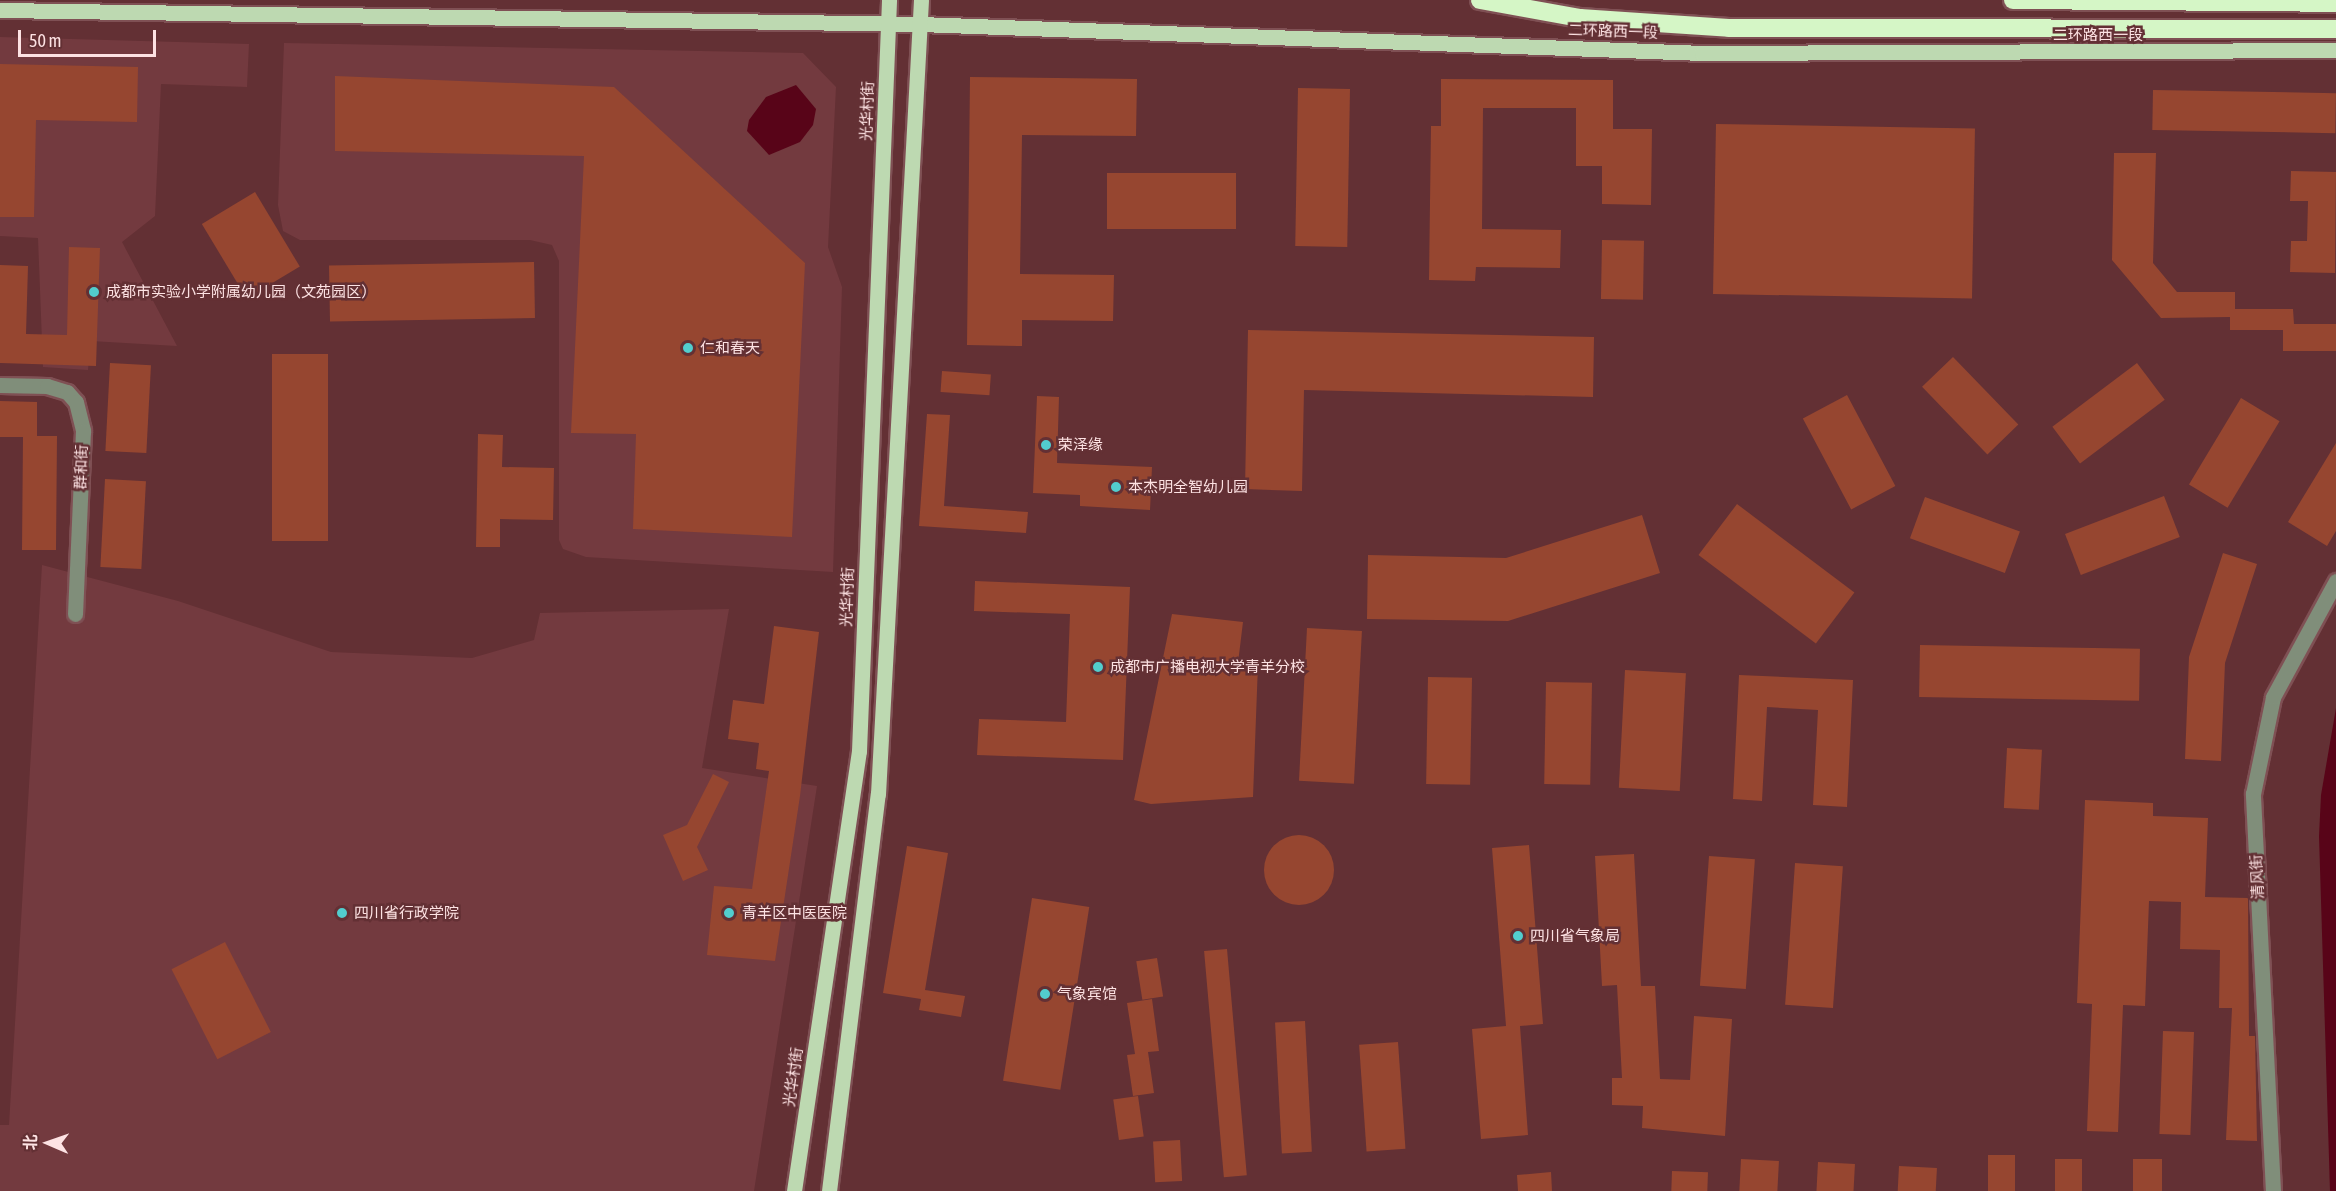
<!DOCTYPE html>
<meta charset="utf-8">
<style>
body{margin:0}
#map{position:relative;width:2336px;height:1191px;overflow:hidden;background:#633034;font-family:"Asap Condensed","Noto Sans SC",sans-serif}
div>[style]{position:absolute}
.built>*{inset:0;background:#733a3f}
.water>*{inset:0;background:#580418}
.building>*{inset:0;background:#964630;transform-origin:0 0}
.round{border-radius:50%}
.roads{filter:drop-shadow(2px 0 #7f5054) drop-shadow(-2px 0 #7f5054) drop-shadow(0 2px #7f5054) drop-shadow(0 -2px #7f5054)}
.minor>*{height:15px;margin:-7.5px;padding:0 7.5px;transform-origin:7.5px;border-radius:7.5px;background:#808e7a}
.major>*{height:15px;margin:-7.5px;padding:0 7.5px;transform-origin:7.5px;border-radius:7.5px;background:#bdd9b1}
.highway>*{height:18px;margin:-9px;padding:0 9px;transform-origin:9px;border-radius:9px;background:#d5f6c6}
.dots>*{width:16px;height:16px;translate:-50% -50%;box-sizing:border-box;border:3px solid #633034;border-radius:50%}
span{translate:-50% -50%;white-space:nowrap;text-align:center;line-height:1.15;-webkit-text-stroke:5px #633034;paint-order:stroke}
.street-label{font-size:15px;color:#fde2e3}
.poi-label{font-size:15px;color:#fde2e3}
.left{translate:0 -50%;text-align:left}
.north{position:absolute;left:18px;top:1113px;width:60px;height:60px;-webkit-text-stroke:4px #633034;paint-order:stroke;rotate:272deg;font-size:16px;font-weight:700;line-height:24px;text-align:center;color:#fde2e3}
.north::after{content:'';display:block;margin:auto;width:21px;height:27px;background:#fde2e3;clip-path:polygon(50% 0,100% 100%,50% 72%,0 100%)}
.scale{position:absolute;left:18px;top:30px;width:138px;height:27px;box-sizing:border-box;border:3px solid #fde2e3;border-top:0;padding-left:8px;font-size:18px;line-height:21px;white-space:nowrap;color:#fde2e3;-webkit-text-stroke:4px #633034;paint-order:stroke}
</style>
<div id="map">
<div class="built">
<div style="clip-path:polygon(0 37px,249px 44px,247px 87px,161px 84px,155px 216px,122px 242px,177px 346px,91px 341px,88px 370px,43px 367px,38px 238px,0 236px)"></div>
<div style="clip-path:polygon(284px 43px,803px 53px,836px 87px,828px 247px,842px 287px,833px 572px,586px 557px,563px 549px,559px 540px,559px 261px,552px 245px,530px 240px,300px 240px,283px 231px,278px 205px)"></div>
<div style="clip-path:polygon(42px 565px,178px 601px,331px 652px,472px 658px,534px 640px,540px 613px,729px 609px,702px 768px,817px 786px,754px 1191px,0 1191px,0 1125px,9px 1125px)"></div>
</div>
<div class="water">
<div style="clip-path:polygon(796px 85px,816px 109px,813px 125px,800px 142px,769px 155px,747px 131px,749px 120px,766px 97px)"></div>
<div style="clip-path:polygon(2336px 708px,2336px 1191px,2330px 1191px,2319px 836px,2321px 795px)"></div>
</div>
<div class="building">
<div style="clip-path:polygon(0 64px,138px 67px,137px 122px,36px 120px,34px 217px,0 217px)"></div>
<div style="clip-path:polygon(335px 76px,614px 87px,805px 263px,792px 537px,633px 529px,636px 434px,571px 433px,584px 156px,335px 151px)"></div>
<div style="clip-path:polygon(970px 77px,1137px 79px,1136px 136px,1022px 135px,1020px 274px,1114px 275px,1113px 321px,1022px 320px,1022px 346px,967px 345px)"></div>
<div style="clip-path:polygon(1441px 79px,1613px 80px,1613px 129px,1652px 129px,1651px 205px,1602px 204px,1602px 166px,1576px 166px,1576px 108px,1483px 108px,1482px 229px,1561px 230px,1560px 268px,1476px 267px,1475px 281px,1429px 280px,1431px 126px,1441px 126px)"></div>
<div style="left:1298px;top:88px;width:52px;height:158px;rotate:1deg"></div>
<div style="left:2153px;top:90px;width:183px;height:40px;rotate:1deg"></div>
<div style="left:1716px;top:124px;width:259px;height:170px;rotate:1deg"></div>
<div style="clip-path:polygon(2114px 153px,2156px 153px,2153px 263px,2177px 292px,2235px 292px,2235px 309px,2293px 309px,2294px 324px,2336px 324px,2336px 351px,2283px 351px,2283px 330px,2230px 330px,2230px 317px,2161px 318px,2112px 260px)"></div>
<div style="clip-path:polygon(2291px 171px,2336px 172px,2335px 273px,2290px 272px,2291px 241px,2307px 241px,2308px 201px,2290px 201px)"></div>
<div style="left:1236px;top:173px;width:56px;height:129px;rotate:90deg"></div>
<div style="left:255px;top:192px;width:87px;height:62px;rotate:59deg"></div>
<div style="left:1602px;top:240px;width:42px;height:59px;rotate:1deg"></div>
<div style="clip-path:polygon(69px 247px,100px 248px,96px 366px,0 363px,0 265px,28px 266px,26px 334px,67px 335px)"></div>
<div style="left:534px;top:262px;width:56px;height:205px;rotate:89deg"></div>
<div style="clip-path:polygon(1248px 330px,1594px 337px,1593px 397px,1304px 390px,1302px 491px,1245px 489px)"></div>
<div style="left:272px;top:354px;width:56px;height:187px"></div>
<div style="left:1953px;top:357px;width:94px;height:43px;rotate:46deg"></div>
<div style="left:110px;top:363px;width:41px;height:88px;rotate:3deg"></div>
<div style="left:2137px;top:363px;width:46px;height:106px;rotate:53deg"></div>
<div style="left:942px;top:371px;width:49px;height:21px;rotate:4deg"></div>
<div style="left:1847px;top:395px;width:103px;height:50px;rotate:62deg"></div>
<div style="clip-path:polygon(1037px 396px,1059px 397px,1057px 463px,1152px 467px,1150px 510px,1080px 506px,1080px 495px,1033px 493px)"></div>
<div style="left:2241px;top:398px;width:45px;height:101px;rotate:31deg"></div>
<div style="clip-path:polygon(0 401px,37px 402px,37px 436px,57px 436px,56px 550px,22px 550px,23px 437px,0 437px)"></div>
<div style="clip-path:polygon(927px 414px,950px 415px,944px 506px,1028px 512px,1026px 533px,919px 526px)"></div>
<div style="clip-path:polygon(478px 434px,503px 435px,502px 467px,554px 468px,553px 520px,500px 519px,500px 547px,476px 547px)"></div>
<div style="clip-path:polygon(2336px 443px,2336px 531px,2327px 546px,2288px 522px)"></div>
<div style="left:105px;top:479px;width:41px;height:88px;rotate:3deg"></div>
<div style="left:2164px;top:496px;width:44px;height:106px;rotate:69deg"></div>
<div style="left:1925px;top:497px;width:101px;height:44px;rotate:20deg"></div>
<div style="left:1737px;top:504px;width:147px;height:64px;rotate:37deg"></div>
<div style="clip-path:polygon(1642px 515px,1660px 573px,1508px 621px,1367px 619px,1368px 555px,1506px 558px)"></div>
<div style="clip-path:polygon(2223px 553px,2257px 564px,2225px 663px,2221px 761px,2185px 759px,2189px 657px)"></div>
<div style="clip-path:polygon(975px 581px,1130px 587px,1123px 760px,977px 755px,979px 719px,1066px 722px,1070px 614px,974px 611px)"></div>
<div style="clip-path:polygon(1172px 614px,1243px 622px,1238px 663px,1258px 664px,1253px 797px,1151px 804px,1134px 800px)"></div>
<div style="clip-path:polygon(774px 626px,819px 632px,800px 796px,775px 961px,707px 955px,714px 886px,752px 889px,769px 771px,756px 769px,759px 743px,728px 739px,733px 700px,764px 704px)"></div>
<div style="left:1307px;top:628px;width:55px;height:153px;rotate:3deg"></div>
<div style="left:1920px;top:645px;width:220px;height:52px;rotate:1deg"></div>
<div style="left:1625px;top:670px;width:61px;height:118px;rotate:3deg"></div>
<div style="clip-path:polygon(1739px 675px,1853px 680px,1847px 807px,1813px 805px,1818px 710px,1767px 707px,1762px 801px,1733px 799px)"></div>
<div style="left:1428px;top:677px;width:44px;height:107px;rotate:1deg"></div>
<div style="left:1546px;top:682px;width:46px;height:102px;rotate:1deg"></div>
<div style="left:2007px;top:748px;width:35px;height:60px;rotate:3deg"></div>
<div style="clip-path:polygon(713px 774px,729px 782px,697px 847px,708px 870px,683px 881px,663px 835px,687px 825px)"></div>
<div style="clip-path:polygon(2085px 800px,2153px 803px,2153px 816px,2208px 818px,2205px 897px,2248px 898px,2249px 1036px,2255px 1036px,2257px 1141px,2226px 1140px,2232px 1008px,2219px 1008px,2220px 950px,2180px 949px,2181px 902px,2149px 901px,2145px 1006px,2123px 1005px,2118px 1132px,2087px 1131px,2092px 1004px,2077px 1003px)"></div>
<div class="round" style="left:1264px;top:835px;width:70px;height:70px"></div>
<div style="clip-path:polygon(1529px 845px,1543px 1024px,1520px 1026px,1528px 1135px,1481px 1139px,1472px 1029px,1506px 1026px,1492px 848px)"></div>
<div style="clip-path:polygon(907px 846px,948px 853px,925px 990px,965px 996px,961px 1017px,919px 1010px,921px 999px,883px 993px)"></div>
<div style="clip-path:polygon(1634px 854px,1641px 986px,1655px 986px,1660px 1079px,1690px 1080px,1694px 1016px,1732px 1019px,1725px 1136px,1642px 1128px,1643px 1106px,1612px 1105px,1612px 1078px,1622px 1078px,1617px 985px,1602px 986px,1595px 856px)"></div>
<div style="left:1709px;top:856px;width:46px;height:130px;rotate:4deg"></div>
<div style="left:1795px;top:863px;width:48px;height:142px;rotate:4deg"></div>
<div style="left:1032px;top:898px;width:58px;height:185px;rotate:9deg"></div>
<div style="left:225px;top:942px;width:101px;height:60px;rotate:63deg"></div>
<div style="left:1227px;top:949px;width:227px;height:23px;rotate:85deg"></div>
<div style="left:1157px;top:958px;width:39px;height:21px;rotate:81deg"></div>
<div style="clip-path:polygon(1152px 999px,1159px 1051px,1148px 1052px,1154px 1093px,1133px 1096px,1127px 1055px,1135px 1054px,1127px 1003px)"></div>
<div style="left:1305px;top:1021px;width:131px;height:30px;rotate:87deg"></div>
<div style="left:2163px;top:1031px;width:31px;height:103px;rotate:2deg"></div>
<div style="left:1398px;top:1042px;width:107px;height:39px;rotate:86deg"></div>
<div style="left:1138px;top:1096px;width:41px;height:25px;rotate:82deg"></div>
<div style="left:1180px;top:1140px;width:41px;height:27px;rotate:87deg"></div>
<div style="left:1988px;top:1155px;width:27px;height:36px"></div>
<div style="left:1741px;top:1159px;width:38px;height:32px;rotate:3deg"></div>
<div style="left:2055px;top:1159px;width:27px;height:32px"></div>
<div style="left:2133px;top:1159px;width:29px;height:32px"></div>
<div style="left:1818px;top:1162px;width:37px;height:29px;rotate:3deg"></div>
<div style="left:1899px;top:1166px;width:38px;height:25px;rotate:3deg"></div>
<div style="left:1672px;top:1171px;width:36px;height:20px;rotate:2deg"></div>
<div style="clip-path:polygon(1551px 1172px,1552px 1191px,1518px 1191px,1517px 1175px)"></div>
</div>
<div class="roads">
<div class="minor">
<div style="left:0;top:385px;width:47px;rotate:1.2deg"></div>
<div style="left:47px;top:386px;width:21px;rotate:17deg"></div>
<div style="left:67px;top:392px;width:13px;rotate:48deg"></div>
<div style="left:76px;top:402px;width:30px;rotate:76deg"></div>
<div style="left:83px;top:431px;width:183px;rotate:92.5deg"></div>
<div style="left:2273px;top:1191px;width:398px;rotate:-92.9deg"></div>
<div style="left:2253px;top:794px;width:99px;rotate:-78.3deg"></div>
<div style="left:2273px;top:697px;width:132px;rotate:-61.5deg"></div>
</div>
<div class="major">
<div style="left:0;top:10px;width:920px;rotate:0.87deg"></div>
<div style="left:920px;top:24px;width:783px;rotate:2.12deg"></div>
<div style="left:1702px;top:53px;width:634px;rotate:-0.27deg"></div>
<div style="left:794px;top:1191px;width:445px;rotate:-81.6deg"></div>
<div style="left:859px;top:751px;width:752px;rotate:-87.71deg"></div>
<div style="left:829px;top:1191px;width:400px;rotate:-83deg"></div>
<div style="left:878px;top:794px;width:795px;rotate:-86.9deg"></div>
</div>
<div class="highway">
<div style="left:1480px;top:0;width:102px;rotate:10.2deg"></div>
<div style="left:1580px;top:18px;width:149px;rotate:3.8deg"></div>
<div style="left:1729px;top:28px;width:607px;rotate:0.09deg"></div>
<div style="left:2013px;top:0;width:323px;rotate:0.5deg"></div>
</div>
</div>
<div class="dots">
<div style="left:94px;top:292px;background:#52cdce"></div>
<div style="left:688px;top:348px;background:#52cdce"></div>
<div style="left:1046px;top:445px;background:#52cdce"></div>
<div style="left:1116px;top:487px;background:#52cdce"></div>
<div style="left:1098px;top:667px;background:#52cdce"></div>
<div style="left:342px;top:913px;background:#52cdce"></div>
<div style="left:729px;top:913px;background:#52cdce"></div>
<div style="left:1518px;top:936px;background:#52cdce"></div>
<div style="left:1045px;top:994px;background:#52cdce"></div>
</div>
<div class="street-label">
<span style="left:1613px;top:31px;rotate:2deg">二环路西一段</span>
<span style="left:2098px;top:35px">二环路西一段</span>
<span style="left:867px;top:111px;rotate:-88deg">光华村街</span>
<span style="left:81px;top:467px;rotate:-88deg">群和街</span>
<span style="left:847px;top:597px;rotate:-88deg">光华村街</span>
<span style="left:2257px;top:877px;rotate:-93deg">清风街</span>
<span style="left:793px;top:1077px;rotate:-82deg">光华村街</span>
</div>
<div class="poi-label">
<span class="left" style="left:106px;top:292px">成都市实验小学附属幼儿园（文苑园区）</span>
<span class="left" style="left:700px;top:348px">仁和春天</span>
<span class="left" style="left:1058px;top:445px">荣泽缘</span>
<span class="left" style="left:1128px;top:487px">本杰明全智幼儿园</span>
<span class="left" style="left:1110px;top:667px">成都市广播电视大学青羊分校</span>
<span class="left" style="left:354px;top:913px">四川省行政学院</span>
<span class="left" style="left:742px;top:913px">青羊区中医医院</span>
<span class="left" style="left:1530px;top:936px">四川省气象局</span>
<span class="left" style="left:1057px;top:994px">气象宾馆</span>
</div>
<div class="north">北</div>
<div class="scale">50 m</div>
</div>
